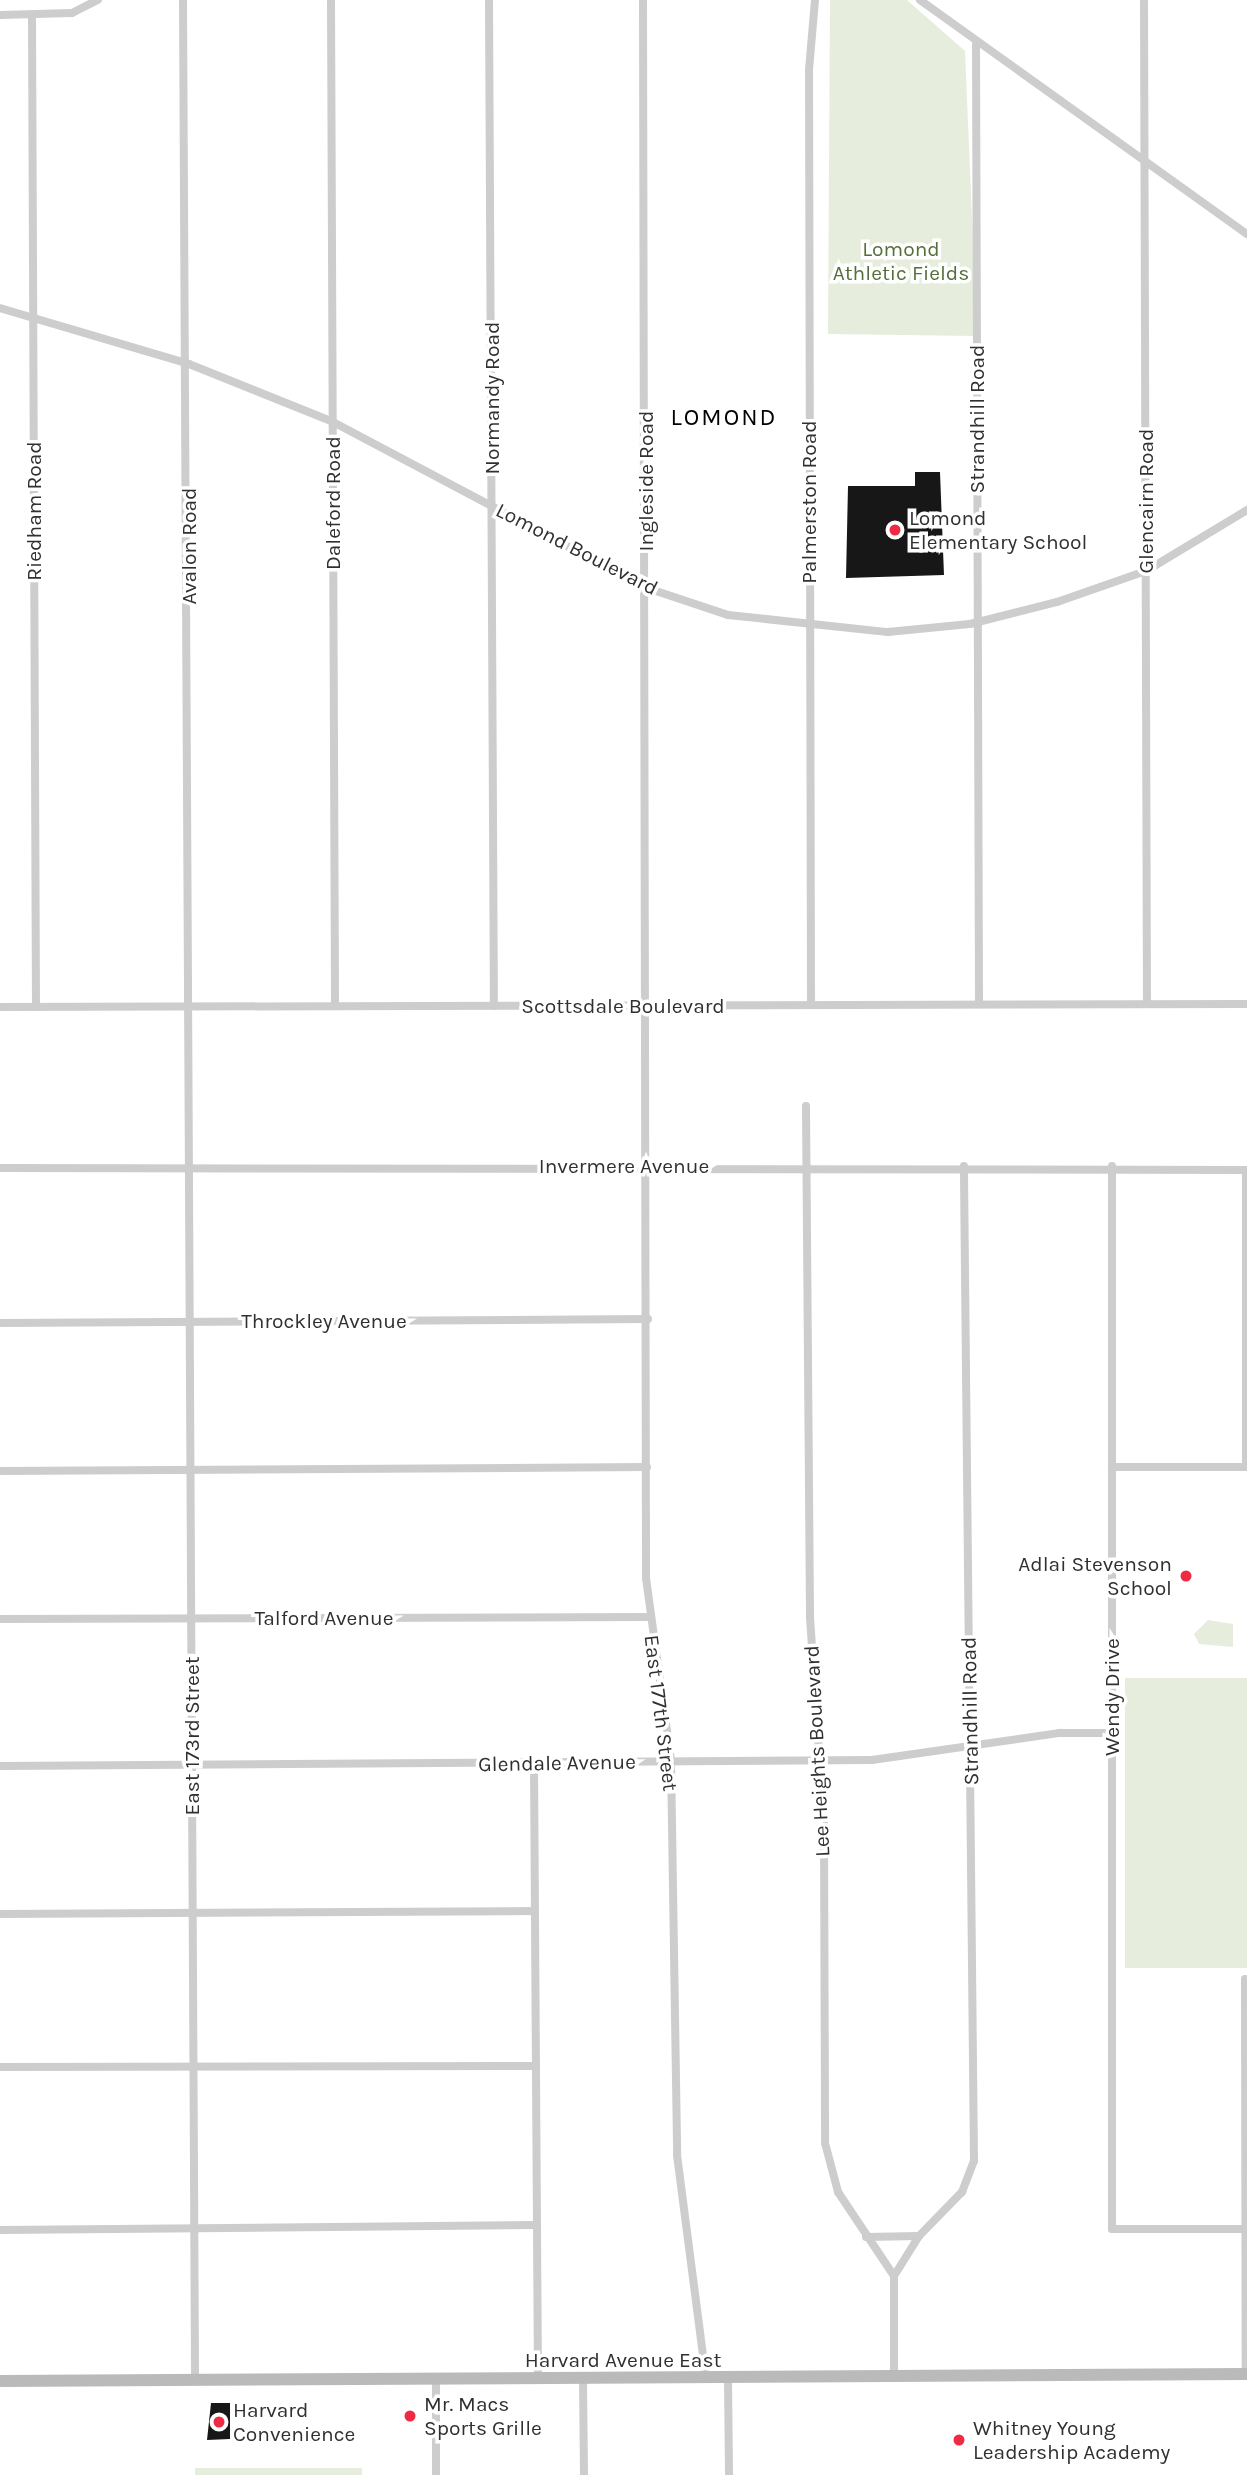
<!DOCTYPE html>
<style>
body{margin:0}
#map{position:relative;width:1247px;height:2475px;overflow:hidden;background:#fff;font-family:Karla,sans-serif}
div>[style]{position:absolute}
.green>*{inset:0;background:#e7eddd;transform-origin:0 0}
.building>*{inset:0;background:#171717}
.street>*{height:8px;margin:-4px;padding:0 4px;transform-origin:4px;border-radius:4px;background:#cdcdcd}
.secondary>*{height:12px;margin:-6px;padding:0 6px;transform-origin:6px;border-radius:6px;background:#bababa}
.dots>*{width:19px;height:19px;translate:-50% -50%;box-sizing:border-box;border:4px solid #fff;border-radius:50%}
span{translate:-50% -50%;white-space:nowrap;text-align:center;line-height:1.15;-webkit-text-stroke:7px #fff;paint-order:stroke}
.park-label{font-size:21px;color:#556e3a}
.street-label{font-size:21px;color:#303030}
.poi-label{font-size:21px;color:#303030}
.left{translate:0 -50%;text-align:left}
.right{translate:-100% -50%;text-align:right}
.quarter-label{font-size:24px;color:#000;letter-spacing:2px}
</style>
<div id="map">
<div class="green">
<div style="clip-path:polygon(830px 0,907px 0,965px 51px,977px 336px,828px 334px)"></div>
<div style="clip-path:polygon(1208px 1620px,1233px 1624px,1233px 1647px,1199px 1644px,1194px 1634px)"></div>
<div style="left:1125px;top:1678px;width:122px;height:290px"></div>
<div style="left:195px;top:2468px;width:167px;height:7px"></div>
</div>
<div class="building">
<div style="clip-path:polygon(915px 472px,940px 472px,944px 575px,846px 578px,848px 486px,915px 486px)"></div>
<div style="clip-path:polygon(211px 2403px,230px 2403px,230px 2439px,207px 2440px)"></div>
</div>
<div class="street">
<div style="left:183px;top:0;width:2381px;rotate:89.71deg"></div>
<div style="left:331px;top:0;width:1006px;rotate:89.77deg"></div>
<div style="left:489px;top:0;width:1006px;rotate:89.72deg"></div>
<div style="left:643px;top:0;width:1578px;rotate:89.89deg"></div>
<div style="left:646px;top:1578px;width:185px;rotate:82.2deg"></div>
<div style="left:671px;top:1761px;width:394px;rotate:89.1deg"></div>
<div style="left:677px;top:2155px;width:225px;rotate:82.6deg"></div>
<div style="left:920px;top:0;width:402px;rotate:35.6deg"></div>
<div style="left:1144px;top:0;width:1003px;rotate:89.83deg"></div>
<div style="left:0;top:15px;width:72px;rotate:-1.6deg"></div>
<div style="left:72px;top:13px;width:29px;rotate:-27deg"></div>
<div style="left:32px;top:15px;width:992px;rotate:89.77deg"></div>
<div style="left:976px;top:44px;width:960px;rotate:89.82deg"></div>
<div style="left:0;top:308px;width:197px;rotate:16.5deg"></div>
<div style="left:189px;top:364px;width:155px;rotate:21.9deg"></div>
<div style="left:333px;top:422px;width:355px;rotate:27.9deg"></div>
<div style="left:647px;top:588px;width:85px;rotate:18.4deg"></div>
<div style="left:728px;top:615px;width:161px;rotate:6.1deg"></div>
<div style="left:888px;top:632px;width:82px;rotate:-5.6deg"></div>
<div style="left:970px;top:624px;width:90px;rotate:-14.2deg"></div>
<div style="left:1057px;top:602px;width:94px;rotate:-19.2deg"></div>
<div style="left:1146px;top:571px;width:118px;rotate:-31.1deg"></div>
<div style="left:811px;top:1005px;width:935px;rotate:-90.12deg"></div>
<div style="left:809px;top:70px;width:70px;rotate:-85.1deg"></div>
<div style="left:0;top:1007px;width:1247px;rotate:-0.14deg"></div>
<div style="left:806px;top:1106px;width:511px;rotate:89.55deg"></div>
<div style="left:810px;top:1617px;width:213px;rotate:86.2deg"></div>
<div style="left:824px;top:1830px;width:313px;rotate:89.8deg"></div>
<div style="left:825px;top:2143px;width:51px;rotate:75.1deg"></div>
<div style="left:838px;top:2192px;width:101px;rotate:56.3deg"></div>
<div style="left:894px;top:2276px;width:101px;rotate:90deg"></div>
<div style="left:1112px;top:1166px;width:1063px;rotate:90deg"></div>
<div style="left:1112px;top:2229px;width:135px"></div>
<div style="left:0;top:1168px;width:1247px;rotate:0.09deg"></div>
<div style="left:1246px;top:1170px;width:297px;rotate:90deg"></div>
<div style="left:0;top:1323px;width:648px;rotate:-0.35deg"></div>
<div style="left:1113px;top:1467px;width:134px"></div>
<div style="left:0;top:1471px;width:647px;rotate:-0.35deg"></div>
<div style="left:0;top:1619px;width:649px;rotate:-0.18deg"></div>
<div style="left:534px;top:1764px;width:615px;rotate:89.63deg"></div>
<div style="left:0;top:1766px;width:872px;rotate:-0.39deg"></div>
<div style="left:872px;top:1760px;width:190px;rotate:-8.2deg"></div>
<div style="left:1060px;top:1733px;width:52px"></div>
<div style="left:0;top:1914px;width:535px;rotate:-0.32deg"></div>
<div style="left:1245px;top:1979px;width:395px;rotate:89.9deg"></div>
<div style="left:0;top:2067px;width:536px;rotate:-0.11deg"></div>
<div style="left:0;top:2230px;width:537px;rotate:-0.53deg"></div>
<div style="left:866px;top:2237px;width:53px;rotate:-1.1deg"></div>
<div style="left:894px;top:2276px;width:47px;rotate:-58deg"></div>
<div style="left:919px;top:2236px;width:62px;rotate:-45.7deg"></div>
<div style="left:962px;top:2192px;width:33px;rotate:-69deg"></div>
<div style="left:974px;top:2161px;width:995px;rotate:-90.58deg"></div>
<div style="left:728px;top:2378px;width:97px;rotate:89.4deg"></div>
<div style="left:583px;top:2379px;width:96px;rotate:89.4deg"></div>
<div style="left:436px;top:2380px;width:95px;rotate:90deg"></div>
</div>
<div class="secondary">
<div style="left:0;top:2381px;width:1247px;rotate:-0.32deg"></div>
</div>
<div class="dots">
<div style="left:895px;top:530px;background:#ef2a43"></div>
<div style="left:1186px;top:1576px;background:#ef2a43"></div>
<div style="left:410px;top:2416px;background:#ef2a43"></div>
<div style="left:219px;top:2422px;background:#ef2a43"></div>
<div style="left:959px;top:2440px;background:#ef2a43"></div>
</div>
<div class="park-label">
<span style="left:901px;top:261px">Lomond<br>Athletic Fields</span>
</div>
<div class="street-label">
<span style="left:492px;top:398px;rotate:-90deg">Normandy Road</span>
<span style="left:977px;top:419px;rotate:-90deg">Strandhill Road</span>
<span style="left:646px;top:481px;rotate:-90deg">Ingleside Road</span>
<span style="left:1146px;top:501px;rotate:-90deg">Glencairn Road</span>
<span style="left:809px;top:502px;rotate:-90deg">Palmerston Road</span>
<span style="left:333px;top:503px;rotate:-90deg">Daleford Road</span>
<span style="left:34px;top:511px;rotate:-90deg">Riedham Road</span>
<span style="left:189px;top:546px;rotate:-90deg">Avalon Road</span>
<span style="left:577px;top:549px;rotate:27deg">Lomond Boulevard</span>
<span style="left:623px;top:1006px">Scottsdale Boulevard</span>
<span style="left:624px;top:1166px">Invermere Avenue</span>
<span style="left:324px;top:1321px">Throckley Avenue</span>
<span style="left:324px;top:1618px">Talford Avenue</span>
<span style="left:1112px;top:1697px;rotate:-90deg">Wendy Drive</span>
<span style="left:970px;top:1711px;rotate:-91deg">Strandhill Road</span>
<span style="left:661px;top:1713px;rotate:83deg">East 177th Street</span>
<span style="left:192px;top:1736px;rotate:-90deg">East 173rd Street</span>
<span style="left:817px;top:1751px;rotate:-93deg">Lee Heights Boulevard</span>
<span style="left:557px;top:1763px;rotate:-1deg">Glendale Avenue</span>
<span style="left:623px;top:2360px">Harvard Avenue East</span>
</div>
<div class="poi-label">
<span class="left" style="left:909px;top:530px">Lomond<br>Elementary School</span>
<span class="right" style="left:1172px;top:1576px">Adlai Stevenson<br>School</span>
<span class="left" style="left:424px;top:2416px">Mr. Macs<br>Sports Grille</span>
<span class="left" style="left:233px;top:2422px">Harvard<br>Convenience</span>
<span class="left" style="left:973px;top:2440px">Whitney Young<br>Leadership Academy</span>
</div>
<div class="quarter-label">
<span style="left:724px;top:418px">LOMOND</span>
</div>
</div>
